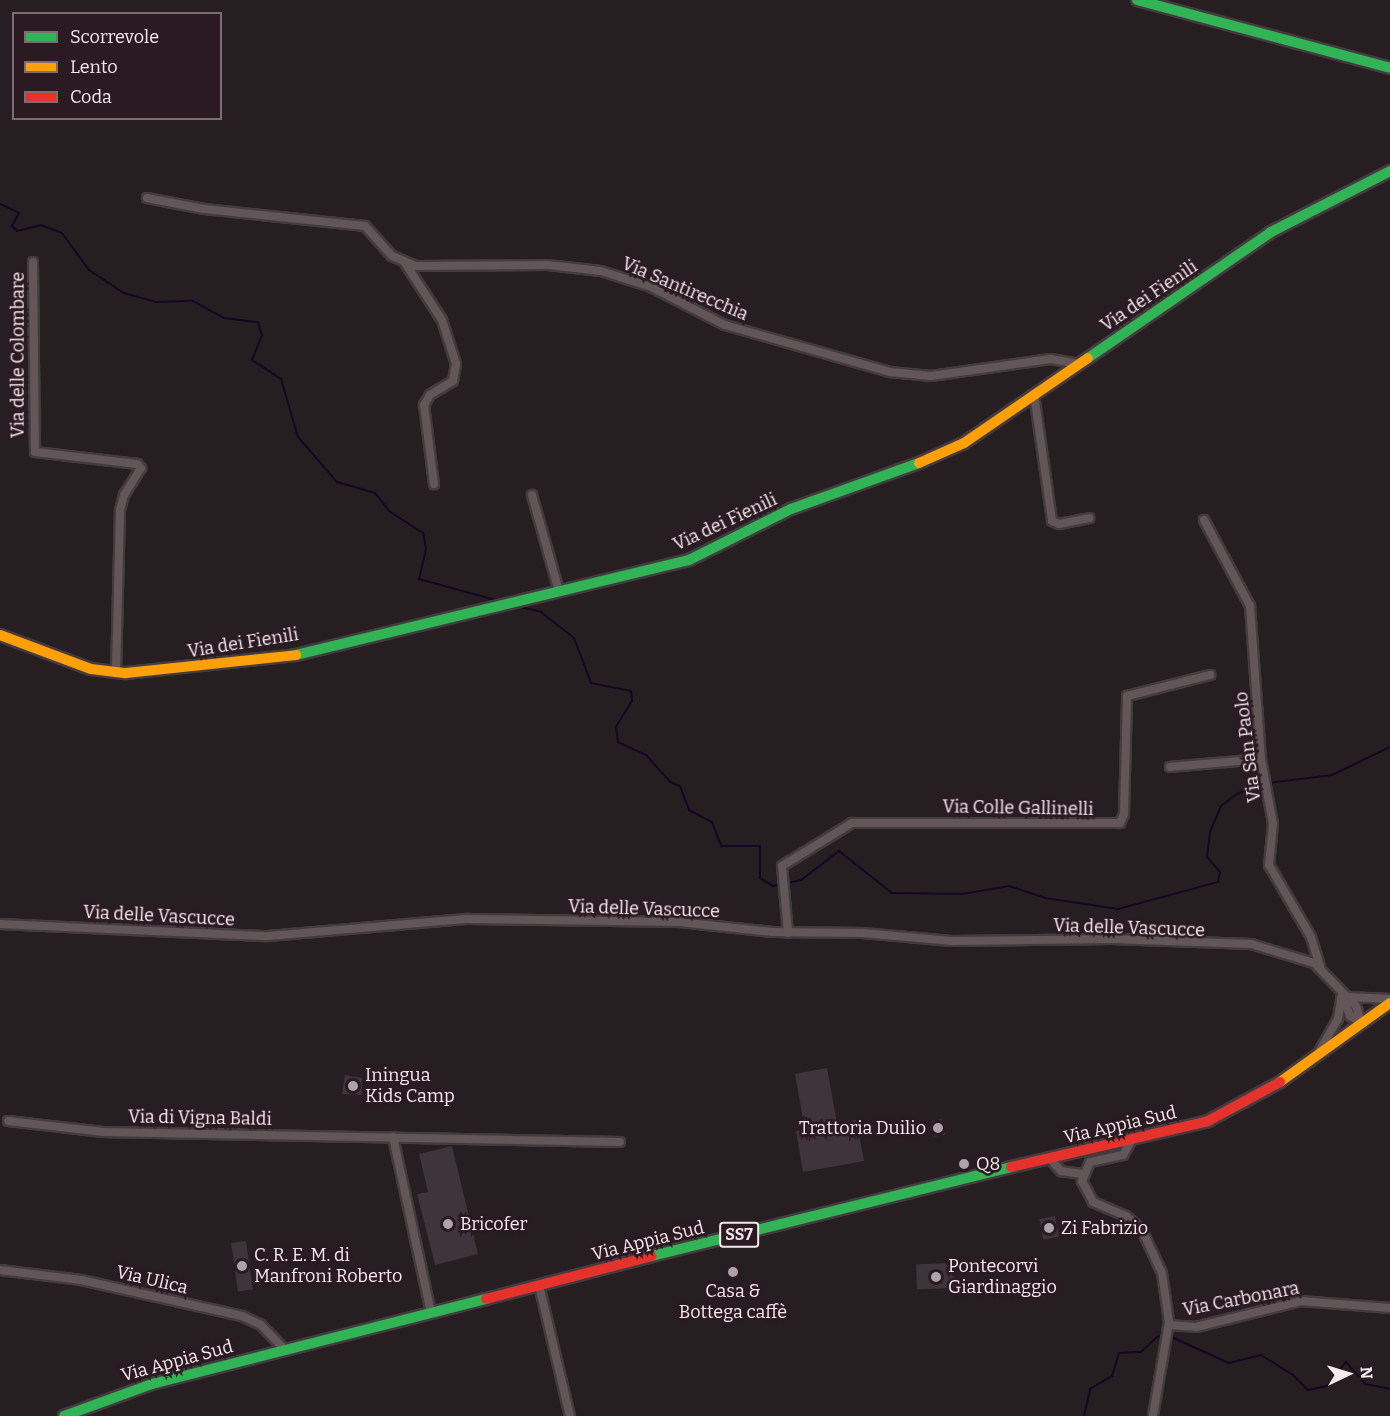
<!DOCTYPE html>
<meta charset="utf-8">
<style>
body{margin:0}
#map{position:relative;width:1390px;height:1416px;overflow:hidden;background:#271e22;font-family:Bitter,serif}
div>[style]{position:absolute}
.stream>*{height:2px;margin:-1px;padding:0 1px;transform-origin:1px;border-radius:1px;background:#150623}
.building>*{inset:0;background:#3e343a;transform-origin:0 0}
.roads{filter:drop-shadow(2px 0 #433b3f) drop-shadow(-2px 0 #433b3f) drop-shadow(0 2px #433b3f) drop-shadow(0 -2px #433b3f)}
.street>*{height:8px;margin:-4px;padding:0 4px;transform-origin:4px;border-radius:4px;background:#635658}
.fast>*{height:10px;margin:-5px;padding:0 5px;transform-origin:5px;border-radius:5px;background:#30b455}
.slow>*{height:10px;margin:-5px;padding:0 5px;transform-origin:5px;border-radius:5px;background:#ff9f0a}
.jam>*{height:10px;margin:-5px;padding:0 5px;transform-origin:5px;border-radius:5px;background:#e5322d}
.dots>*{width:16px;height:16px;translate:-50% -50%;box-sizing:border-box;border:3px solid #2b1a22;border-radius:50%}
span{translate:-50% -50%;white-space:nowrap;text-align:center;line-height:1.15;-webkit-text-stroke:5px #2b1a22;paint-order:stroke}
.shield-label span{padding:2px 4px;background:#2b1a22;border:2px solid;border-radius:4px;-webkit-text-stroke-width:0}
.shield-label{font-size:16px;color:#f6eaee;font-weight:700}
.street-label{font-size:18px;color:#f6eaee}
.poi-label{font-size:18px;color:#f6eaee}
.left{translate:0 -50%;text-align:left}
.right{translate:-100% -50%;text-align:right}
.legend{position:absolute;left:12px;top:12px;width:210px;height:108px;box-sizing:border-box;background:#2b1a22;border:2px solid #7c6d74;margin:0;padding:8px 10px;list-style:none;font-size:18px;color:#f6eaee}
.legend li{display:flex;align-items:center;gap:12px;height:30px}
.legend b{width:30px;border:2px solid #7c6d74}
.north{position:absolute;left:1318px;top:1344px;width:60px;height:60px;-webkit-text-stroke:4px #2b1a22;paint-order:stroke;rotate:86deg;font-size:16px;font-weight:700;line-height:24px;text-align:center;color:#f6eaee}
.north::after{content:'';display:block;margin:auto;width:21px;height:27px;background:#f6eaee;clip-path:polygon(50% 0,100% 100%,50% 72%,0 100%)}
</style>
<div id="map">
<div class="stream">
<div style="left:0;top:204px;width:21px;rotate:25deg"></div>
<div style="left:19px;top:213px;width:15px;rotate:118deg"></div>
<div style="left:12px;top:226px;width:7px;rotate:45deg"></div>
<div style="left:17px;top:231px;width:25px;rotate:-14deg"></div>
<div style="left:41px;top:225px;width:22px;rotate:21deg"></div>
<div style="left:62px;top:233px;width:46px;rotate:53.9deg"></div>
<div style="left:89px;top:270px;width:42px;rotate:33.3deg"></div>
<div style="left:124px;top:293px;width:33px;rotate:16deg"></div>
<div style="left:156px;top:302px;width:37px;rotate:-2deg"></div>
<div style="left:193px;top:301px;width:35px;rotate:29deg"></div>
<div style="left:224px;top:318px;width:34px;rotate:7deg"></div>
<div style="left:258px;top:322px;width:14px;rotate:73deg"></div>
<div style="left:262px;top:335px;width:27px;rotate:112deg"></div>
<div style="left:252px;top:360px;width:35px;rotate:33deg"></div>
<div style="left:281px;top:379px;width:60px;rotate:73.7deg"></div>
<div style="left:298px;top:437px;width:60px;rotate:49.1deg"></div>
<div style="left:337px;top:482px;width:40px;rotate:16deg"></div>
<div style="left:375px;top:493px;width:23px;rotate:52deg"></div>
<div style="left:389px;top:511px;width:40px;rotate:32.9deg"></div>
<div style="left:423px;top:533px;width:16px;rotate:79deg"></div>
<div style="left:426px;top:549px;width:31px;rotate:103deg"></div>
<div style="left:419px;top:579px;width:83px;rotate:15.4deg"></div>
<div style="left:516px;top:606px;width:26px;rotate:13deg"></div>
<div style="left:541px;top:612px;width:42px;rotate:38.2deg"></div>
<div style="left:574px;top:638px;width:48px;rotate:69.3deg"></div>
<div style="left:591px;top:683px;width:41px;rotate:11.3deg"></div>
<div style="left:631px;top:691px;width:10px;rotate:84deg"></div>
<div style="left:632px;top:701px;width:31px;rotate:122deg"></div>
<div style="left:616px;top:727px;width:15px;rotate:82deg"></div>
<div style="left:618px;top:742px;width:31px;rotate:25deg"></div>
<div style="left:646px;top:755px;width:36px;rotate:48deg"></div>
<div style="left:670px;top:782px;width:11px;rotate:22deg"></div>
<div style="left:680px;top:786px;width:26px;rotate:69deg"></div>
<div style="left:689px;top:810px;width:26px;rotate:28deg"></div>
<div style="left:712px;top:822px;width:26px;rotate:69deg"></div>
<div style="left:721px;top:846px;width:39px"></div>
<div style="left:760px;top:846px;width:32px;rotate:90deg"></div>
<div style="left:760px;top:878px;width:15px;rotate:32deg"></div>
<div style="left:773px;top:886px;width:29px;rotate:-12deg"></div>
<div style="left:801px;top:880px;width:48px;rotate:-37.3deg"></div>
<div style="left:839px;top:851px;width:68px;rotate:38.4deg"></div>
<div style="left:892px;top:893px;width:70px;rotate:0.8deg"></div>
<div style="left:962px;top:894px;width:48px;rotate:-9.7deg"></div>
<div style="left:1009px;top:886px;width:38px;rotate:18deg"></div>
<div style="left:1045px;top:898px;width:74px;rotate:8.6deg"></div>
<div style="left:1118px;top:909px;width:104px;rotate:-15.1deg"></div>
<div style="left:1218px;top:882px;width:10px;rotate:-79deg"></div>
<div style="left:1220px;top:872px;width:20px;rotate:-131deg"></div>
<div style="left:1207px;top:857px;width:25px;rotate:-83deg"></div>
<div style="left:1210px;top:832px;width:28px;rotate:-67deg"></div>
<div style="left:1221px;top:806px;width:20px;rotate:-37deg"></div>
<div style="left:1237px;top:794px;width:24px;rotate:-24deg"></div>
<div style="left:1259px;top:784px;width:74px;rotate:-7deg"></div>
<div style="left:1332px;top:775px;width:64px;rotate:-25.8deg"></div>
<div style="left:1084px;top:1416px;width:28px;rotate:-77deg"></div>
<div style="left:1090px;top:1389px;width:26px;rotate:-31deg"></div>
<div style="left:1112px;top:1376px;width:24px;rotate:-73deg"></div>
<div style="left:1119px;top:1353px;width:22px;rotate:-3deg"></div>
<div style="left:1141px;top:1352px;width:22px;rotate:-43deg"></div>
<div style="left:1157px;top:1337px;width:10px;rotate:-11deg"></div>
<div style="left:1167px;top:1335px;width:68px;rotate:24.3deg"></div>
<div style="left:1229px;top:1363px;width:33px;rotate:-14deg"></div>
<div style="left:1261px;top:1355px;width:36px;rotate:32deg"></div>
<div style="left:1292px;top:1374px;width:23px;rotate:45deg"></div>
<div style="left:1308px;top:1390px;width:19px;rotate:-12deg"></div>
<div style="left:1327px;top:1386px;width:31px;rotate:-52deg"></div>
<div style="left:1346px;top:1362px;width:29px;rotate:49deg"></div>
<div style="left:1365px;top:1384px;width:25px;rotate:11deg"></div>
</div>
<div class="building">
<div style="clip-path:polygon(827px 1068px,837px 1123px,856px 1120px,864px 1161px,803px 1172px,796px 1131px,805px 1130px,795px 1074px)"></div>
<div style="clip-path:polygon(345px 1075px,362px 1078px,362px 1095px,342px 1094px)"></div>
<div style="left:942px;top:1119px;width:16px;height:11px;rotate:79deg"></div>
<div style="clip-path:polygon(452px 1146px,478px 1254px,435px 1265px,417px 1194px,428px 1192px,419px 1154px)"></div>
<div style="left:1055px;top:1216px;width:21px;height:16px;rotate:79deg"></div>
<div style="left:246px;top:1241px;width:49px;height:15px;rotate:82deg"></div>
<div style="left:955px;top:1263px;width:25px;height:39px;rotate:88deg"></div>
</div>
<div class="roads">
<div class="street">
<div style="left:147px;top:198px;width:58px;rotate:10.9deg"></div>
<div style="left:204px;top:209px;width:162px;rotate:6deg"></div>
<div style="left:365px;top:226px;width:40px;rotate:48deg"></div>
<div style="left:392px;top:256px;width:25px;rotate:23deg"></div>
<div style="left:415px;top:266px;width:133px;rotate:-0.4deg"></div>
<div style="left:548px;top:265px;width:53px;rotate:6.5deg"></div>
<div style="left:601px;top:271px;width:52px;rotate:17.7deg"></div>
<div style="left:651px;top:287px;width:83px;rotate:27.2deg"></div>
<div style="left:725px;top:325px;width:172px;rotate:15.9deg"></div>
<div style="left:890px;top:372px;width:41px;rotate:5.6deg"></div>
<div style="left:931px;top:376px;width:121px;rotate:-8.1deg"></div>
<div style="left:1051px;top:359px;width:27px;rotate:10deg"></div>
<div style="left:33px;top:262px;width:190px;rotate:89.4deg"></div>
<div style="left:35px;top:452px;width:103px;rotate:6.7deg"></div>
<div style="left:137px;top:464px;width:6px;rotate:45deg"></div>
<div style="left:141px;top:468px;width:32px;rotate:122deg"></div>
<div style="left:124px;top:495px;width:16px;rotate:105deg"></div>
<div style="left:120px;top:510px;width:163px;rotate:91.4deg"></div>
<div style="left:405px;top:263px;width:68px;rotate:57deg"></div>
<div style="left:442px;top:320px;width:46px;rotate:72.3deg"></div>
<div style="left:456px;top:364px;width:17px;rotate:100deg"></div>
<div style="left:453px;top:381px;width:27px;rotate:149deg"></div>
<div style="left:430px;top:395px;width:12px;rotate:121deg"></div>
<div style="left:424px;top:405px;width:80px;rotate:82.8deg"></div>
<div style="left:1034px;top:394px;width:128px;rotate:81.9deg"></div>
<div style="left:1052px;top:521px;width:8px;rotate:23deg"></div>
<div style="left:1059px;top:524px;width:31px;rotate:-11deg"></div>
<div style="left:532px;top:495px;width:100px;rotate:74.3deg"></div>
<div style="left:1204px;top:520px;width:98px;rotate:61.9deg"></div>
<div style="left:1250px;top:606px;width:153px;rotate:85.9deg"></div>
<div style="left:1261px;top:759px;width:66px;rotate:79.5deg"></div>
<div style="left:1273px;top:824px;width:41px;rotate:95.6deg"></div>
<div style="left:1269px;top:865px;width:83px;rotate:59.7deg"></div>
<div style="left:1311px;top:937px;width:34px;rotate:73deg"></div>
<div style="left:1170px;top:767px;width:91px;rotate:-5deg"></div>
<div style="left:0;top:924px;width:268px;rotate:2.6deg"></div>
<div style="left:268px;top:936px;width:201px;rotate:-4.9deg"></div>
<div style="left:468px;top:919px;width:211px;rotate:0.8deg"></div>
<div style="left:679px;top:922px;width:94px;rotate:6.1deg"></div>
<div style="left:772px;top:932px;width:91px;rotate:0.6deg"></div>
<div style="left:863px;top:933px;width:89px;rotate:5.1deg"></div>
<div style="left:952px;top:941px;width:160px;rotate:-0.7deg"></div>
<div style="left:1112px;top:939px;width:139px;rotate:2.1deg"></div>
<div style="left:1251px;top:944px;width:66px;rotate:16.8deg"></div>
<div style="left:1314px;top:963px;width:60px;rotate:45.7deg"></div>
<div style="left:1356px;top:1006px;width:17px;rotate:73deg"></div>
<div style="left:788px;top:933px;width:67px;rotate:-95.1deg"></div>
<div style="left:782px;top:866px;width:82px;rotate:-31.6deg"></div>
<div style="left:852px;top:823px;width:268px"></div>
<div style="left:1120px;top:823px;width:10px;rotate:-66deg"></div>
<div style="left:1124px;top:814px;width:118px;rotate:-88.5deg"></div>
<div style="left:1127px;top:696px;width:86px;rotate:-14.2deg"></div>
<div style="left:1349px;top:997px;width:41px;rotate:2.8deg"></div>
<div style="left:1344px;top:1001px;width:16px;rotate:68deg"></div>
<div style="left:1350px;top:1016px;width:13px;rotate:29deg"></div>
<div style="left:1320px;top:1050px;width:36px;rotate:-60deg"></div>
<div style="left:1338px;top:1019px;width:25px;rotate:-81deg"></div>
<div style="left:8px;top:1121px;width:96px;rotate:6.6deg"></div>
<div style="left:103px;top:1132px;width:517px;rotate:1.11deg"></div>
<div style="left:393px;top:1137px;width:180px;rotate:77.8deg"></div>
<div style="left:1132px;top:1139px;width:18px;rotate:119deg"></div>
<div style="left:1123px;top:1155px;width:34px;rotate:168deg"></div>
<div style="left:1090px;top:1162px;width:21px;rotate:113deg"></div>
<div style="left:1082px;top:1181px;width:24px;rotate:62deg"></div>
<div style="left:1093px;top:1202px;width:36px;rotate:23deg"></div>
<div style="left:1126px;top:1216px;width:21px;rotate:41deg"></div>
<div style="left:1142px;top:1230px;width:47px;rotate:65.1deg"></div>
<div style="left:1162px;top:1273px;width:49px;rotate:81.9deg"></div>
<div style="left:1169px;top:1322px;width:95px;rotate:99.7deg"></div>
<div style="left:1049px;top:1158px;width:18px;rotate:47deg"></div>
<div style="left:1061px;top:1171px;width:21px;rotate:8deg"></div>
<div style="left:0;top:1270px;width:82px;rotate:7deg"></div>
<div style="left:81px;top:1280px;width:165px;rotate:12.6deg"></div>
<div style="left:242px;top:1316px;width:21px;rotate:25deg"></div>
<div style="left:261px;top:1325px;width:35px;rotate:46deg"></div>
<div style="left:539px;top:1285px;width:135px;rotate:76.7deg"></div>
<div style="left:1169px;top:1325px;width:27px;rotate:4deg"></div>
<div style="left:1196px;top:1327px;width:108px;rotate:-13.9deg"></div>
<div style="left:1301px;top:1301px;width:89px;rotate:4.5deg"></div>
</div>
<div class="fast">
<div style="left:1137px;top:0;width:262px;rotate:15deg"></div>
<div style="left:1088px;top:358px;width:222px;rotate:-34.5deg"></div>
<div style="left:1271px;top:232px;width:134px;rotate:-27.1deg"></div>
<div style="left:296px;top:655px;width:404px;rotate:-13.6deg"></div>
<div style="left:689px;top:560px;width:114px;rotate:-26.6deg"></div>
<div style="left:791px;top:509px;width:136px;rotate:-19.8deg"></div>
<div style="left:652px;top:1256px;width:370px;rotate:-13.9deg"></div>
<div style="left:64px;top:1416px;width:94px;rotate:-20deg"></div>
<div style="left:152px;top:1384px;width:345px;rotate:-14.3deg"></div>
</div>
<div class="slow">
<div style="left:919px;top:463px;width:49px;rotate:-24deg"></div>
<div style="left:964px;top:443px;width:150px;rotate:-34.4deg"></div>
<div style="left:0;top:635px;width:97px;rotate:20.5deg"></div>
<div style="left:91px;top:669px;width:35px;rotate:7deg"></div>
<div style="left:126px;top:673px;width:171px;rotate:-6deg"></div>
<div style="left:1280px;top:1082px;width:135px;rotate:-35.7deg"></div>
</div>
<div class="jam">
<div style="left:1011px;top:1167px;width:202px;rotate:-13.1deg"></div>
<div style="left:1208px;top:1121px;width:82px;rotate:-28.4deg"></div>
<div style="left:486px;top:1299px;width:171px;rotate:-14.5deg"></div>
</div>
</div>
<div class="dots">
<div style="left:353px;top:1086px;background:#aea3a7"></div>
<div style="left:938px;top:1128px;background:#aea3a7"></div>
<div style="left:964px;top:1164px;background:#aea3a7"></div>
<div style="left:448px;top:1224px;background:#aea3a7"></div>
<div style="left:1049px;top:1228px;background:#aea3a7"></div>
<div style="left:242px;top:1266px;background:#aea3a7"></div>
<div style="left:733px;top:1272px;background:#aea3a7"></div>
<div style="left:936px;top:1277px;background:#aea3a7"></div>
</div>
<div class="shield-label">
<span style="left:739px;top:1235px">SS7</span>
</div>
<div class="street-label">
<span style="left:685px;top:289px;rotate:23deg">Via Santirecchia</span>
<span style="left:1149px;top:296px;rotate:-34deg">Via dei Fienili</span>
<span style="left:18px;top:355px;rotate:-90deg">Via delle Colombare</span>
<span style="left:725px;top:522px;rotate:-25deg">Via dei Fienili</span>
<span style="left:243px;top:643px;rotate:-9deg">Via dei Fienili</span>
<span style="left:1248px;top:747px;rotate:-97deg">Via San Paolo</span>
<span style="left:1018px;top:808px;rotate:1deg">Via Colle Gallinelli</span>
<span style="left:644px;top:909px;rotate:2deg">Via delle Vascucce</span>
<span style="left:159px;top:916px;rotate:3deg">Via delle Vascucce</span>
<span style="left:1129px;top:928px;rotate:2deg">Via delle Vascucce</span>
<span style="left:200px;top:1118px;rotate:1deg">Via di Vigna Baldi</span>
<span style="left:1120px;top:1125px;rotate:-13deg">Via Appia Sud</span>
<span style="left:648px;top:1241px;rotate:-14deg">Via Appia Sud</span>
<span style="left:152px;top:1280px;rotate:13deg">Via Ulica</span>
<span style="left:1241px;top:1299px;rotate:-11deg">Via Carbonara</span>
<span style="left:177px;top:1361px;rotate:-15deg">Via Appia Sud</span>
</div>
<div class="poi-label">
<span class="left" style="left:365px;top:1086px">Iningua<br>Kids Camp</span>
<span class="right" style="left:926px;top:1128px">Trattoria Duilio</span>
<span class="left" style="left:976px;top:1164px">Q8</span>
<span class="left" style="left:460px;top:1224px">Bricofer</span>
<span class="left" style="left:1061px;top:1228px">Zi Fabrizio</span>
<span class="left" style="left:254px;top:1266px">C. R. E. M. di<br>Manfroni Roberto</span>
<span class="left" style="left:948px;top:1277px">Pontecorvi<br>Giardinaggio</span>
<span style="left:733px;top:1302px">Casa &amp;<br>Bottega caffè</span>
</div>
<ul class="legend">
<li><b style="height:8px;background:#30b455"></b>Scorrevole</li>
<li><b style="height:8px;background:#ff9f0a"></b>Lento</li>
<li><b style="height:8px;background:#e5322d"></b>Coda</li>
</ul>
<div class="north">N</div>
</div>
